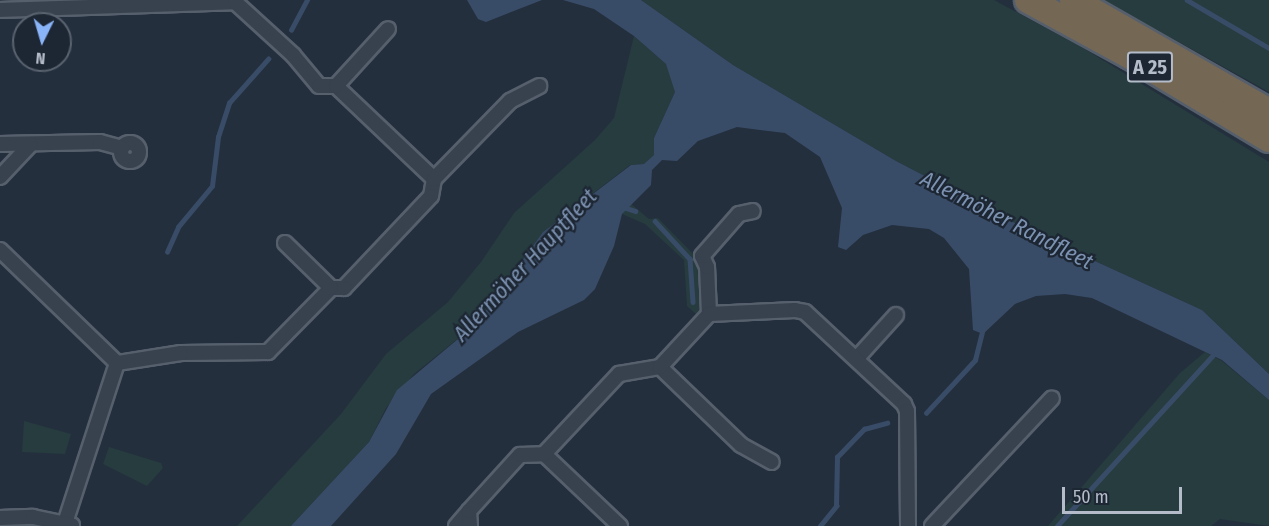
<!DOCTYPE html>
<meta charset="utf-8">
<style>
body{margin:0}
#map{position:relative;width:1269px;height:526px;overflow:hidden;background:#242f3e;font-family:"Fira Sans Condensed",sans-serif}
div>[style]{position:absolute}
.green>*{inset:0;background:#263c3f}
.water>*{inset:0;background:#394c67}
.stream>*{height:4.5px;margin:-2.25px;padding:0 2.25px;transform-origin:2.25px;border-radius:2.25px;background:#394c67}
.roads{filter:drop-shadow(2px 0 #565f6c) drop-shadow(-2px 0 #565f6c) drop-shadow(0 2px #565f6c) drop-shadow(0 -2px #565f6c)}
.street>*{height:14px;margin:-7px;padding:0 7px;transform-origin:7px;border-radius:7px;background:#38414e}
.street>.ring{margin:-7px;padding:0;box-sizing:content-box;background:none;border:14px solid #38414e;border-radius:50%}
.highway>*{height:26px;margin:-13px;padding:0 13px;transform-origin:13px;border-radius:13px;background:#746855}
span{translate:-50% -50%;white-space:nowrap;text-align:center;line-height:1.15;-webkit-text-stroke:4.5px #1d2633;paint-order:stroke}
.shield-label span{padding:2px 4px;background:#1d2633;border:2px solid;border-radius:4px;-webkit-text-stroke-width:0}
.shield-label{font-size:20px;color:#b4bcc9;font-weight:700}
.water-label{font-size:22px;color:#7c92b1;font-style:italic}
.north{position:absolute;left:12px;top:12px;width:60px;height:60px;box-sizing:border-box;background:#1d2633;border:2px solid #59626f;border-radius:50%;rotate:185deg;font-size:16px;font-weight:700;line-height:24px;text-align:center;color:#b4bcc9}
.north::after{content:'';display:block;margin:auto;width:21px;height:27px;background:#8ab4f8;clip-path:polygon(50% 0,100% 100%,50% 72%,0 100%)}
.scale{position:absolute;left:1062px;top:487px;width:120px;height:27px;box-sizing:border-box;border:3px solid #b4bcc9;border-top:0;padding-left:8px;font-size:18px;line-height:21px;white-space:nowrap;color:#b4bcc9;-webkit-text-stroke:4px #1d2633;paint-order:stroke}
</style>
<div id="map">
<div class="green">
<div style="clip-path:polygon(641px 0,994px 0,1083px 48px,1269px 162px,1269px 374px,1202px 310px,1038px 235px,896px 161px,733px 65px)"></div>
<div style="clip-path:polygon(1103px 0,1269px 0,1269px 92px)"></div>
<div style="clip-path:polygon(634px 36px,666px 64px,673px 76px,675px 92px,654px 138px,654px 155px,645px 164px,630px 165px,543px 232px,476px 324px,414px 374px,386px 408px,369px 442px,291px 526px,237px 526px,341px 414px,386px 354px,448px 302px,481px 262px,514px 213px,595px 140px,614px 118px)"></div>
<div style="clip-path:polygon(630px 203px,649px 219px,658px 218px,697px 258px,700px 310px,696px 314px,687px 306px,684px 260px,645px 224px,622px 214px)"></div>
<div style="clip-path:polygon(1205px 352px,1222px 361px,1269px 400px,1269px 526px,1220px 519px,1211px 526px,1048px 526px,1180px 373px)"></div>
<div style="clip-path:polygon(24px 421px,71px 434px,65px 454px,22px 452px)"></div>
<div style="clip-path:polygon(109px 447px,161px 463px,163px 468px,147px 486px,103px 464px)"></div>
</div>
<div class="water">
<div style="clip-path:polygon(467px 0,542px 0,486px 22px,478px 19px)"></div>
<div style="clip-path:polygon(563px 0,641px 0,733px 65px,896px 161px,1038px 235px,1202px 310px,1269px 374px,1269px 400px,1222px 360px,1092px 298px,1065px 294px,1036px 296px,1015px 304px,983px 334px,973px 330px,969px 269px,944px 238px,929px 229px,892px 225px,863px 235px,846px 250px,838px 247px,842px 208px,820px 157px,785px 133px,737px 127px,698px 141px,677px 161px,662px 160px,652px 170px,651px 185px,622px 214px,614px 246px,595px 289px,584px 300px,518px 332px,431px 394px,396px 454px,331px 526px,291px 526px,369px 442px,397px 390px,476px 324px,543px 232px,631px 165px,644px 164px,654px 155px,654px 138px,675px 92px,666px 64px,634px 36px,594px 9px)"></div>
</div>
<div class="stream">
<div style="left:1187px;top:0;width:95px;rotate:30.3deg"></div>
<div style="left:291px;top:30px;width:34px;rotate:-62deg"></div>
<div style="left:623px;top:207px;width:13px;rotate:18deg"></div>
<div style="left:655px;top:221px;width:52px;rotate:47.4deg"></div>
<div style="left:690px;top:259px;width:43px;rotate:86deg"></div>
<div style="left:167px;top:252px;width:27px;rotate:-66deg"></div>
<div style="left:178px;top:227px;width:53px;rotate:-50.3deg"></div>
<div style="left:212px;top:186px;width:49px;rotate:-83deg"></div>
<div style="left:218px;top:137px;width:36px;rotate:-72deg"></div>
<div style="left:229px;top:103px;width:59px;rotate:-48.4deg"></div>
<div style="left:926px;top:413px;width:72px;rotate:-47.2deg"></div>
<div style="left:975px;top:360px;width:33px;rotate:-76deg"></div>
<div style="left:820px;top:526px;width:26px;rotate:-51deg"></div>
<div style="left:836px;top:506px;width:49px;rotate:-88.8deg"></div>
<div style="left:837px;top:457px;width:39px;rotate:-46deg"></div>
<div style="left:864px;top:429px;width:24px;rotate:-15deg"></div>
<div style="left:1057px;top:526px;width:234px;rotate:-47.6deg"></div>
</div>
<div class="roads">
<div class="street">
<div style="left:0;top:10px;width:235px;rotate:-1.9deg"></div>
<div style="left:235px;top:2px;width:79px;rotate:42.4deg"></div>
<div style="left:293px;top:55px;width:40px;rotate:50deg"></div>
<div style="left:319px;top:86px;width:17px"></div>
<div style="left:336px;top:86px;width:135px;rotate:43.5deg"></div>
<div style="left:434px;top:179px;width:17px;rotate:100deg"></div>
<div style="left:431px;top:196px;width:127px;rotate:133.4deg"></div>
<div style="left:344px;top:288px;width:13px;rotate:180deg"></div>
<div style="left:331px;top:288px;width:90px;rotate:134.5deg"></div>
<div style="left:268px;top:352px;width:87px;rotate:179.3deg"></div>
<div style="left:181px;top:353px;width:65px;rotate:171.1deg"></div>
<div style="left:336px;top:86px;width:77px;rotate:-47.6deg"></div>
<div class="ring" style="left:121px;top:143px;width:4px;height:4px"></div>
<div style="left:0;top:144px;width:100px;rotate:-1.1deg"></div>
<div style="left:100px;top:142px;width:23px;rotate:15deg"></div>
<div style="left:0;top:177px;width:45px;rotate:-46.8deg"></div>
<div style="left:434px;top:179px;width:109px;rotate:-45.7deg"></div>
<div style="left:510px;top:101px;width:33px;rotate:-27deg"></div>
<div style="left:285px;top:243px;width:64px;rotate:44.4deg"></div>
<div style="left:0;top:250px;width:163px;rotate:44deg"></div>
<div style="left:117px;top:363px;width:168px;rotate:108deg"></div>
<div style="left:709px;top:314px;width:47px;rotate:-92.4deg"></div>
<div style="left:707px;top:267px;width:12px;rotate:-114deg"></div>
<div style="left:702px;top:256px;width:56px;rotate:-48.6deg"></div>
<div style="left:739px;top:214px;width:14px;rotate:-12deg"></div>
<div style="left:857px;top:358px;width:58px;rotate:-47.8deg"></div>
<div style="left:660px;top:367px;width:112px;rotate:43.9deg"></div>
<div style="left:741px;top:445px;width:35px;rotate:29deg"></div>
<div style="left:544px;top:454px;width:105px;rotate:43.5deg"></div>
<div style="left:0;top:518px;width:33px;rotate:-2deg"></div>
<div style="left:33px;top:517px;width:40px;rotate:12deg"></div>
<div style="left:456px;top:526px;width:20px;rotate:-49deg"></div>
<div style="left:470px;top:526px;width:15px;rotate:-94deg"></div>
<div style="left:469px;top:511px;width:76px;rotate:-47.7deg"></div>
<div style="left:520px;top:455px;width:24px;rotate:-2deg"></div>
<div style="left:544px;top:454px;width:110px;rotate:-46.8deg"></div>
<div style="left:619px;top:374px;width:42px;rotate:-9.7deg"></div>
<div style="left:660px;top:367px;width:72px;rotate:-47.2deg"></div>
<div style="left:709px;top:314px;width:86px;rotate:-2.7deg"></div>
<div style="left:795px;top:310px;width:10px;rotate:11deg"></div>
<div style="left:805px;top:312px;width:135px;rotate:42.9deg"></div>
<div style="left:904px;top:404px;width:8px;rotate:67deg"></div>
<div style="left:907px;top:411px;width:115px;rotate:89.5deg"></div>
<div style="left:932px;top:526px;width:175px;rotate:-46.8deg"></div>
</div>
<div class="highway">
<div style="left:1028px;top:0;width:115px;rotate:28.6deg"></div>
<div style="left:1129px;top:55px;width:163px;rotate:31deg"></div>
<div style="left:1073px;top:0;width:226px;rotate:29.7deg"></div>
</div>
</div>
<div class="shield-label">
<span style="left:1150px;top:67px">A 25</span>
</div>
<div class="water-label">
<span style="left:1007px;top:220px;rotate:27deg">Allermöher Randfleet</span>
<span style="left:525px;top:265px;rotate:-47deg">Allermöher Hauptfleet</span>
</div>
<div class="north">N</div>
<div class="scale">50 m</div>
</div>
